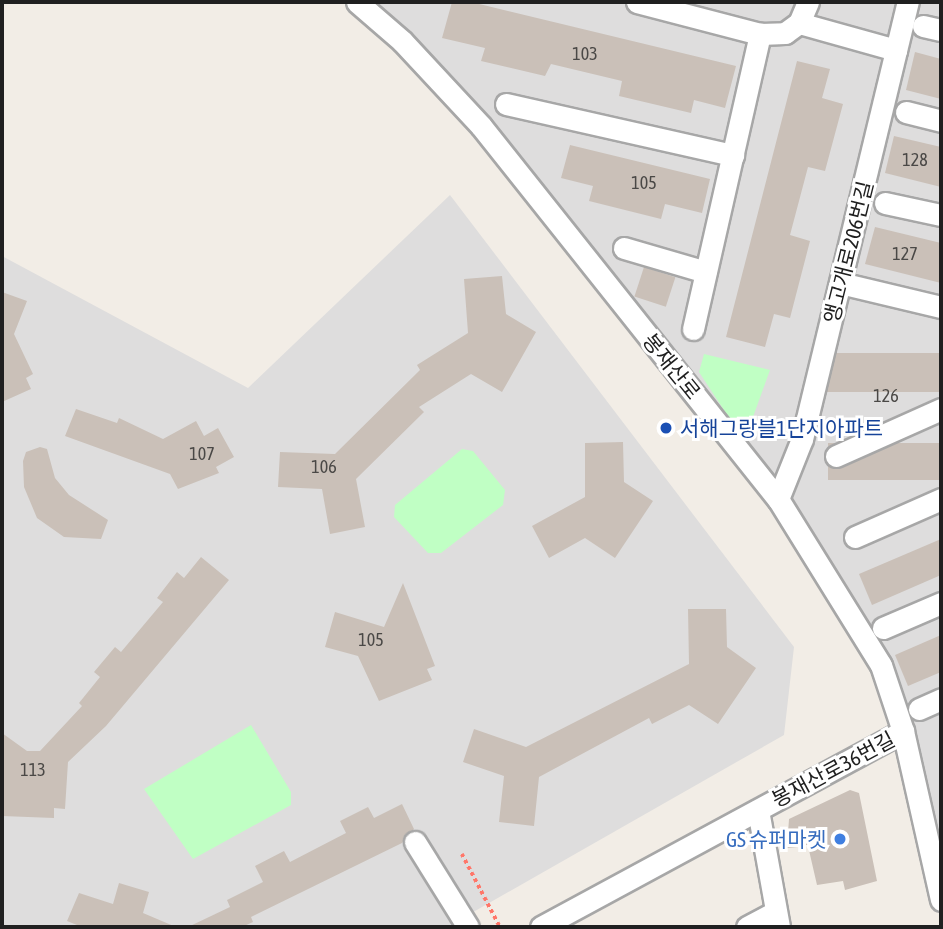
<!DOCTYPE html>
<meta charset="utf-8">
<style>
body{margin:0}
#map{position:relative;width:943px;height:929px;overflow:hidden;background:#f2ede6;font-family:"Asap Condensed","Noto Sans KR",sans-serif}
div>[style]{position:absolute}
.residential>*{inset:0;background:#dedddd}
.park>*{inset:0;background:#c0ffc4}
.building>*{inset:0;background:#cac0b8;transform-origin:0 0}
.path>*{height:3.5px;margin-top:-1.75px;transform-origin:0;background:repeating-linear-gradient(90deg,#ff7669 0 3.5px,transparent 0 7px)}
.roads{filter:drop-shadow(2px 0 #a7a7a7) drop-shadow(-2px 0 #a7a7a7) drop-shadow(0 2px #a7a7a7) drop-shadow(0 -2px #a7a7a7)}
.minor>*{height:21px;margin:-10.5px;padding:0 10.5px;transform-origin:10.5px;border-radius:10.5px;background:#fff}
.dots>*{width:19px;height:19px;translate:-50% -50%;box-sizing:border-box;border:4px solid #fff;border-radius:50%}
span{translate:-50% -50%;white-space:nowrap;text-align:center;line-height:1.15;-webkit-text-stroke:6px #fff;paint-order:stroke}
.number-label{font-size:18px;color:#4a4846}
.number-label span{-webkit-text-stroke-width:0}
.street-label{font-size:21px;color:#202020}
.transit-label{font-size:21px;color:#164399}
.left{translate:0 -50%;text-align:left}
.shop-label{font-size:21px;color:#366cbe}
.right{translate:-100% -50%;text-align:right}
.frame{position:absolute;inset:0;border:4px solid #202020;pointer-events:none}
</style>
<div id="map">
<div class="residential">
<div style="clip-path:polygon(357px 2px,941px 2px,941px 907px,881px 665px,778px 499px,481px 126px)"></div>
<div style="clip-path:polygon(450px 195px,794px 647px,784px 735px,447px 927px,4px 927px,2px 256px,248px 388px)"></div>
</div>
<div class="park">
<div style="clip-path:polygon(704px 354px,770px 370px,749px 428px,737px 430px,699px 372px)"></div>
<div style="clip-path:polygon(462px 449px,473px 451px,505px 490px,503px 505px,441px 553px,428px 553px,394px 517px,395px 505px)"></div>
<div style="clip-path:polygon(251px 725px,291px 792px,291px 805px,193px 859px,144px 789px)"></div>
</div>
<div class="building">
<div style="clip-path:polygon(452px 2px,471px 2px,736px 66px,725px 108px,694px 100px,691px 113px,619px 96px,622px 81px,551px 64px,545px 76px,481px 61px,485px 48px,442px 38px)"></div>
<div style="clip-path:polygon(915px 52px,941px 59px,941px 99px,906px 90px)"></div>
<div style="clip-path:polygon(797px 61px,830px 69px,822px 98px,843px 104px,825px 171px,808px 167px,790px 235px,810px 241px,790px 318px,774px 314px,765px 347px,726px 337px)"></div>
<div style="clip-path:polygon(894px 136px,941px 147px,941px 187px,885px 173px)"></div>
<div style="clip-path:polygon(570px 145px,710px 179px,702px 213px,665px 204px,661px 219px,589px 201px,593px 186px,561px 178px)"></div>
<div style="clip-path:polygon(875px 227px,941px 243px,941px 283px,865px 264px)"></div>
<div style="left:644px;top:267px;width:33px;height:31px;rotate:18deg"></div>
<div style="clip-path:polygon(502px 276px,506px 314px,536px 332px,502px 392px,471px 374px,419px 407px,424px 412px,356px 479px,365px 527px,330px 534px,322px 489px,278px 487px,280px 452px,335px 454px,420px 370px,417px 365px,468px 333px,464px 279px)"></div>
<div style="clip-path:polygon(2px 292px,27px 301px,14px 334px,33px 374px,26px 378px,31px 389px,2px 402px)"></div>
<div style="left:941px;top:353px;width:39px;height:119px;rotate:90deg"></div>
<div style="clip-path:polygon(76px 409px,117px 423px,119px 418px,163px 439px,196px 421px,204px 436px,218px 428px,234px 457px,216px 467px,219px 473px,178px 489px,170px 474px,65px 436px)"></div>
<div style="clip-path:polygon(623px 442px,624px 482px,653px 501px,615px 558px,585px 538px,549px 558px,532px 526px,585px 497px,585px 443px)"></div>
<div style="left:941px;top:443px;width:37px;height:113px;rotate:90deg"></div>
<div style="clip-path:polygon(40px 447px,47px 449px,55px 478px,69px 495px,108px 520px,101px 539px,64px 537px,37px 518px,24px 487px,23px 461px,26px 452px)"></div>
<div style="clip-path:polygon(941px 539px,941px 575px,872px 605px,859px 574px)"></div>
<div style="clip-path:polygon(201px 557px,229px 580px,106px 726px,68px 762px,65px 809px,54px 808px,54px 818px,2px 816px,2px 733px,27px 751px,40px 751px,82px 706px,79px 703px,100px 677px,94px 672px,115px 647px,121px 652px,163px 602px,157px 598px,177px 572px,184px 578px)"></div>
<div style="clip-path:polygon(403px 583px,435px 666px,427px 669px,432px 680px,379px 701px,358px 656px,325px 647px,335px 612px,384px 627px)"></div>
<div style="clip-path:polygon(688px 609px,726px 609px,727px 647px,756px 668px,718px 724px,689px 705px,652px 724px,649px 718px,539px 777px,534px 826px,499px 822px,504px 776px,463px 762px,474px 729px,526px 747px,689px 664px)"></div>
<div style="clip-path:polygon(941px 635px,941px 672px,908px 686px,895px 655px)"></div>
<div style="clip-path:polygon(850px 790px,859px 793px,877px 881px,845px 890px,843px 881px,817px 885px,808px 846px,787px 848px,789px 819px)"></div>
<div style="clip-path:polygon(402px 804px,414px 829px,402px 843px,251px 917px,253px 922px,242px 927px,188px 927px,230px 907px,227px 900px,263px 882px,255px 866px,284px 851px,290px 862px,346px 833px,340px 821px,368px 807px,374px 818px)"></div>
<div style="clip-path:polygon(119px 883px,149px 892px,143px 913px,176px 927px,82px 927px,67px 921px,79px 893px,113px 904px)"></div>
</div>
<div class="path">
<div style="left:462px;top:854px;width:82px;rotate:62.5deg"></div>
</div>
<div class="roads">
<div class="minor">
<div style="left:357px;top:2px;width:60px;rotate:40.9deg"></div>
<div style="left:402px;top:41px;width:116px;rotate:47.1deg"></div>
<div style="left:481px;top:126px;width:477px;rotate:51.5deg"></div>
<div style="left:778px;top:499px;width:195px;rotate:58.2deg"></div>
<div style="left:881px;top:665px;width:70px;rotate:71.6deg"></div>
<div style="left:903px;top:731px;width:173px;rotate:77.3deg"></div>
<div style="left:637px;top:2px;width:127px;rotate:14.6deg"></div>
<div style="left:760px;top:34px;width:25px;rotate:-2deg"></div>
<div style="left:785px;top:33px;width:17px;rotate:-36deg"></div>
<div style="left:799px;top:23px;width:23px;rotate:-67deg"></div>
<div style="left:799px;top:23px;width:101px;rotate:15.6deg"></div>
<div style="left:923px;top:26px;width:18px;rotate:13deg"></div>
<div style="left:506px;top:104px;width:233px;rotate:12.7deg"></div>
<div style="left:906px;top:112px;width:36px;rotate:14deg"></div>
<div style="left:885px;top:203px;width:57px;rotate:12.1deg"></div>
<div style="left:624px;top:248px;width:85px;rotate:16.3deg"></div>
<div style="left:840px;top:283px;width:104px;rotate:13.4deg"></div>
<div style="left:693px;top:329px;width:303px;rotate:-77.2deg"></div>
<div style="left:836px;top:456px;width:115px;rotate:-24.1deg"></div>
<div style="left:778px;top:499px;width:65px;rotate:-68.2deg"></div>
<div style="left:802px;top:439px;width:450px;rotate:-76.4deg"></div>
<div style="left:855px;top:537px;width:94px;rotate:-23.8deg"></div>
<div style="left:883px;top:628px;width:63px;rotate:-23.3deg"></div>
<div style="left:919px;top:709px;width:24px;rotate:-24deg"></div>
<div style="left:758px;top:810px;width:119px;rotate:79.8deg"></div>
<div style="left:415px;top:842px;width:100px;rotate:58.1deg"></div>
<div style="left:541px;top:927px;width:412px;rotate:-28.4deg"></div>
<div style="left:747px;top:927px;width:32px;rotate:-28deg"></div>
</div>
</div>
<div class="dots">
<div style="left:666px;top:428px;background:#1a4fb4"></div>
<div style="left:840px;top:839px;background:#3f7fe0"></div>
</div>
<div class="number-label">
<span style="left:585px;top:54px">103</span>
<span style="left:915px;top:160px">128</span>
<span style="left:644px;top:183px">105</span>
<span style="left:905px;top:254px">127</span>
<span style="left:886px;top:396px">126</span>
<span style="left:202px;top:454px">107</span>
<span style="left:324px;top:467px">106</span>
<span style="left:371px;top:640px">105</span>
<span style="left:33px;top:770px">113</span>
</div>
<div class="street-label">
<span style="left:848px;top:252px;rotate:-76deg">앵고개로206번길</span>
<span style="left:672px;top:366px;rotate:51deg">봉재산로</span>
<span style="left:833px;top:769px;rotate:-28deg">봉재산로36번길</span>
</div>
<div class="transit-label">
<span class="left" style="left:680px;top:428px">서해그랑블1단지아파트</span>
</div>
<div class="shop-label">
<span class="right" style="left:826px;top:839px">GS 슈퍼마켓</span>
</div>
<div class="frame"></div>
</div>
